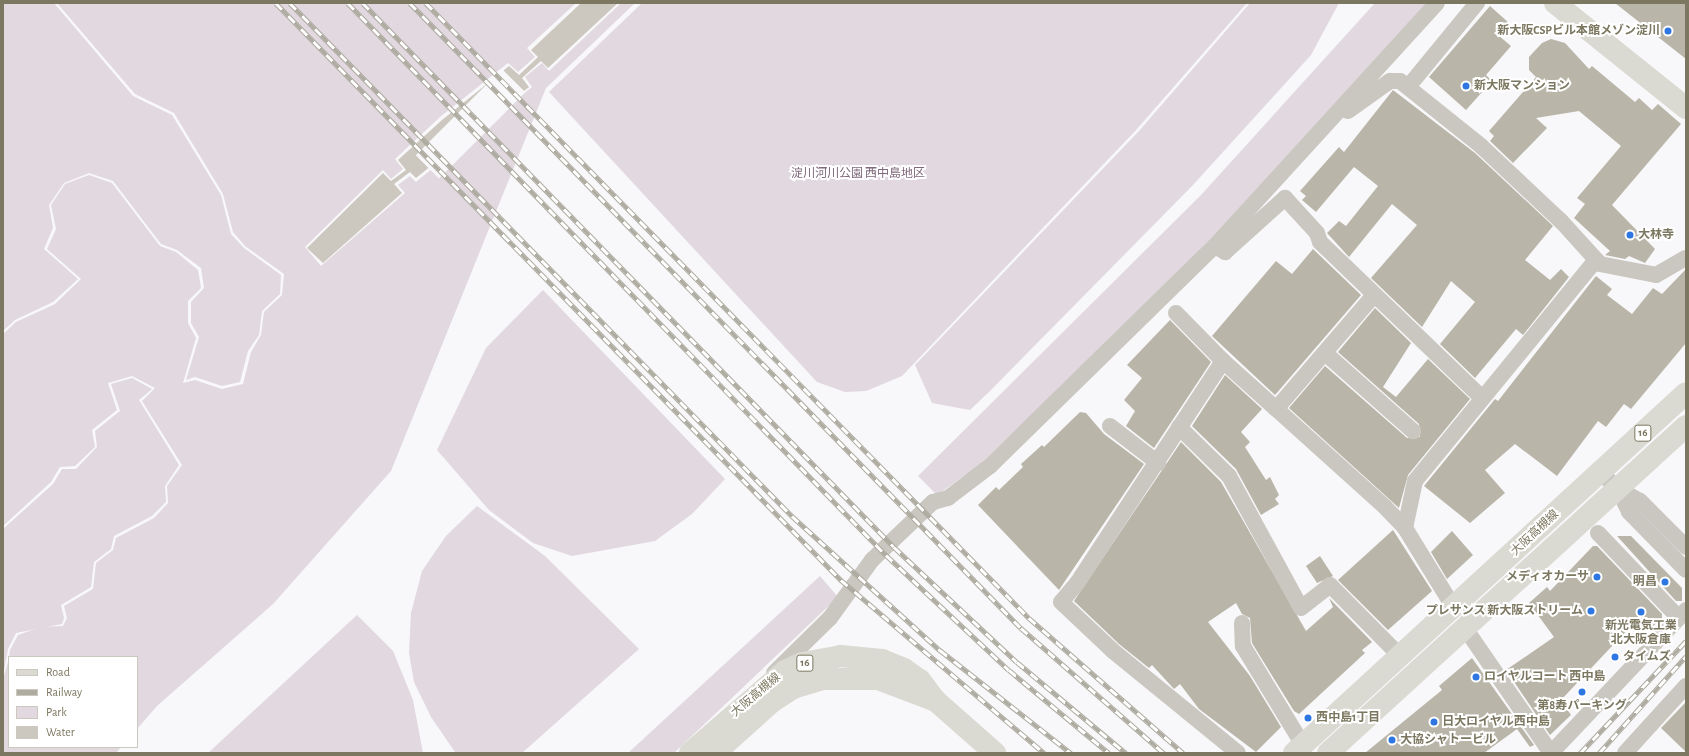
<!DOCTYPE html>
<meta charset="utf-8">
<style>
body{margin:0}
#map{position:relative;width:1689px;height:756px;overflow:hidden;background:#f8f7f9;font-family:"Alegreya Sans","Noto Sans JP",sans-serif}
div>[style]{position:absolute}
.green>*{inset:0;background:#e1d8e0}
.water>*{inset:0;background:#cdc8bf}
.pier>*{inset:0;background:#f8f7f9;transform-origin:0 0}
.building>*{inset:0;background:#b9b6a9}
.street>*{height:16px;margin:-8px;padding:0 8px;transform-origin:8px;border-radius:8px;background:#c9c7c0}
.secondary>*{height:22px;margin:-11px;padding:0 11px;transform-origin:11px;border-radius:11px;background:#dad9d2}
.primary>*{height:22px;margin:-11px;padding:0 11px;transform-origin:11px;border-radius:11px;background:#dad9d2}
.rail>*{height:4.5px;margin-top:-2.25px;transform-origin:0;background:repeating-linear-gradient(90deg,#fff 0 9px,#aeaba0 0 18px);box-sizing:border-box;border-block:1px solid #aeaba0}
.dots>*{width:11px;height:11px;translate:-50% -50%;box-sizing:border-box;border:2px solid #fff;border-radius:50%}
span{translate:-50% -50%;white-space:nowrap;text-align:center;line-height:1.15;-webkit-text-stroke:4px #fff;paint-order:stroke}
.shield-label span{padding:1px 3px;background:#fff;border:1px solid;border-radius:3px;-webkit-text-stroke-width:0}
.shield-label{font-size:11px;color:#7c7760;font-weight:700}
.poi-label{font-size:12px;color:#7c7760;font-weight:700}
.right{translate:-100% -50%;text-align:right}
.left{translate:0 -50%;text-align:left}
.park-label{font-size:12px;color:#7f687b}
.street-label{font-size:12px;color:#7c7760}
.frame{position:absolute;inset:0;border:4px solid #7c7760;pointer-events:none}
.legend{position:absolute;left:8px;top:656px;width:130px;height:92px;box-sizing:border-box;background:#fff;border:1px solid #cbc9bf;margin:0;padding:5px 7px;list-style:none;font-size:12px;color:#7c7760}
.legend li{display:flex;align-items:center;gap:8px;height:20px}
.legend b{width:20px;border:1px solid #cbc9bf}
</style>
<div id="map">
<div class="green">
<div style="clip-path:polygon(3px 3px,54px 3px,133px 96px,172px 115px,221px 195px,231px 234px,244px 248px,281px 275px,280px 294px,262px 311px,259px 335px,248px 351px,240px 382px,222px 386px,195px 377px,186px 380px,199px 337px,191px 323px,191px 302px,204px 288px,201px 268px,177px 250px,161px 244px,113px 181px,89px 173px,64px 183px,49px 205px,53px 228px,44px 249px,78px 279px,53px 302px,15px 320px,3px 331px)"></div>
<div style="clip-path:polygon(57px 3px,576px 3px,527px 48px,535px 57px,518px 72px,508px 63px,440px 117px,395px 159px,403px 169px,391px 179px,383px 170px,305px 247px,321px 266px,405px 193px,398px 185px,410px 176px,416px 182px,532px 87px,525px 77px,542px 63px,549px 71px,621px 3px,635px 3px,546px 88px,391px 471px,273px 604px,157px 706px,137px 729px,137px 657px,9px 657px,10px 650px,18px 635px,41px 627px,63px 626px,67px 618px,64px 606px,93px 589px,96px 563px,113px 550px,116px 538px,154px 518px,168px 503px,167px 486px,182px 465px,142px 401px,155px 388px,132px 376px,108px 383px,117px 410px,92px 430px,95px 447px,75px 466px,60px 467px,51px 482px,3px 526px,3px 334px,16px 322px,55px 304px,81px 279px,47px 249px,56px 229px,51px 205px,65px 184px,89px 175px,112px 183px,160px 246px,176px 252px,198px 270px,201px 288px,188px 301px,188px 323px,196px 338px,183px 383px,195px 380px,222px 389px,243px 384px,251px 352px,261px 335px,264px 312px,282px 295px,284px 274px,245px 246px,233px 232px,223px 194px,174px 113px,135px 94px)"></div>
<div style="clip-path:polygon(642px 3px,1247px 3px,1137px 129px,902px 376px,866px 391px,845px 392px,817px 382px,549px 92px)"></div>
<div style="clip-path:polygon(1250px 3px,1339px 3px,1311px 55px,1193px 185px,990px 391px,970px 410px,932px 403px,915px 365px,1139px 131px)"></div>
<div style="clip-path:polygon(1375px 3px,1427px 3px,1281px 166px,1148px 304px,978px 466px,937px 495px,918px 476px,1201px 195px)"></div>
<div style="clip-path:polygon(543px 290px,725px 479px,692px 514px,655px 541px,572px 556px,533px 543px,489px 510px,437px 450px,486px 348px)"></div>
<div style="clip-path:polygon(132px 378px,152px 389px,139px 400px,179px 465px,165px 486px,166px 502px,152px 516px,114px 536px,111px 549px,94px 562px,91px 587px,61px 605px,64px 618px,62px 624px,16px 633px,8px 649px,3px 676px,3px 529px,53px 484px,62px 469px,76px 469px,97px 447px,95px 431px,120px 411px,111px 384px)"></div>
<div style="clip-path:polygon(477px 506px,545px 556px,639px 649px,522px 753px,455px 752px,431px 717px,414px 682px,409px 653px,411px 613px,422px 571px,446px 536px)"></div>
<div style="clip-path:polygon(820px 576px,838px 597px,674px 753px,628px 753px)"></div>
<div style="clip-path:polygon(357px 615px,393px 651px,413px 700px,423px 753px,208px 753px)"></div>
<div style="clip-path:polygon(9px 658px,9px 747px,121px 747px,116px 753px,3px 753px,3px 679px)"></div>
</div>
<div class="water">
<div style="clip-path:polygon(581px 3px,618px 3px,548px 68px,541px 61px,522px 78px,529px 87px,416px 178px,410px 172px,394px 184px,402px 193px,323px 263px,307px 248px,383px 173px,391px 181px,406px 170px,398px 160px,442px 120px,509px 66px,519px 75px,538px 57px,531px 50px)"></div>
</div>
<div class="pier">
<div style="left:502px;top:69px;width:33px;height:122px;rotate:45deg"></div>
</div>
<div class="building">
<div style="clip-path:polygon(1615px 3px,1686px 3px,1686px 59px)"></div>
<div style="clip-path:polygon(1490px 6px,1509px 23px,1498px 35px,1511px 46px,1486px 75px,1492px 81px,1466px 110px,1429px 77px)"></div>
<div style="clip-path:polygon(1551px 39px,1565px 43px,1589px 69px,1592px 66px,1635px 102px,1639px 98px,1652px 110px,1658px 104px,1681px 124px,1612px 205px,1655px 249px,1645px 263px,1629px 256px,1625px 259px,1605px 255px,1610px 251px,1574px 218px,1585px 204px,1577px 198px,1621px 146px,1579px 111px,1536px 118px,1547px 128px,1513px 163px,1490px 141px,1494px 136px,1489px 131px,1536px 77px,1529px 70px,1529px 57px,1542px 43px)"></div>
<div style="clip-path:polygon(1393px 90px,1475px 153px,1553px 226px,1525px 260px,1550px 280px,1561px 269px,1569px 277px,1523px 335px,1516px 329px,1475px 378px,1440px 344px,1475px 302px,1451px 281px,1422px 327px,1371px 278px,1417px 225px,1392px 204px,1349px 257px,1327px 233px,1339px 221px,1346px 226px,1378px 186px,1354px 167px,1316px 212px,1302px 200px,1306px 196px,1300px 191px,1339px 147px,1344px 152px)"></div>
<div style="clip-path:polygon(1313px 249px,1361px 295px,1275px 395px,1212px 336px,1276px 261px,1292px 274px)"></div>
<div style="clip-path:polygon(1686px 269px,1686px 343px,1631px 409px,1624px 404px,1606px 427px,1598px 421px,1557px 476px,1515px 444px,1485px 470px,1505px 493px,1470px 523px,1424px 486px,1495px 399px,1498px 401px,1596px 276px,1612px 289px,1607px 295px,1632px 314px,1653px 288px,1662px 294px)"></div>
<div style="clip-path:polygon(1375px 308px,1411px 343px,1383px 387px,1396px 397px,1428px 359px,1470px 399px,1408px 475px,1399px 508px,1289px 408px,1325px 366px,1407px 438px,1420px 437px,1419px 424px,1338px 352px)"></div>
<div style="clip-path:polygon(1170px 320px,1211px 362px,1154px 448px,1126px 426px,1135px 411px,1124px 400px,1142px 378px,1127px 365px)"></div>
<div style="clip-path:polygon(1225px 375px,1262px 409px,1241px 432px,1250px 442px,1245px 447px,1266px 480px,1270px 477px,1279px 495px,1275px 499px,1279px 504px,1261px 515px,1236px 469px,1192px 426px)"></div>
<div style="clip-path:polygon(1080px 412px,1086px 413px,1104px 434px,1144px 464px,1059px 590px,978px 505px,996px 487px,999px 490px,1023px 467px,1021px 464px,1042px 445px,1044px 447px)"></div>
<div style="clip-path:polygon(1181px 442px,1221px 482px,1306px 631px,1333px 607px,1329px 598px,1372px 642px,1362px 650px,1365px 653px,1299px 714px,1294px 711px,1252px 643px,1250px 618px,1242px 614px,1236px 603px,1208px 622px,1250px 676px,1281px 727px,1256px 752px,1199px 709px,1180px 684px,1174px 689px,1152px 665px,1149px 668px,1119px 644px,1074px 601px)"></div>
<div style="clip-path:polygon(1393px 530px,1432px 591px,1388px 630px,1338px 580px)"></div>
<div style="clip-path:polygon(1452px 531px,1473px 555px,1447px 579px,1431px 552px)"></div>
<div style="clip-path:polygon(1617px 536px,1631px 536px,1682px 588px,1682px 601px,1676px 601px)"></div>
<div style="clip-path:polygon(1593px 546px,1597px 546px,1662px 614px,1662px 618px,1641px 637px,1631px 626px,1561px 700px,1571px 715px,1550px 735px,1506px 670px,1554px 637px,1529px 603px,1547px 587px,1550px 591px)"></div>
<div style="clip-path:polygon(1320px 556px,1333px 576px,1317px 583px,1306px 566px)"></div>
<div style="clip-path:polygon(1472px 658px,1534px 745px,1530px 747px,1517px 729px,1484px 753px,1365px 753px,1442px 690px,1439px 686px)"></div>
<div style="clip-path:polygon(1686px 702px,1686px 752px,1661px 728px)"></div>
</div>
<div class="street">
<div style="left:1408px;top:87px;width:109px;rotate:-50.6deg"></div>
<div style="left:1348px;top:111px;width:52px;rotate:-35.5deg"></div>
<div style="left:1390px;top:81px;width:10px"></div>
<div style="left:1400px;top:81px;width:104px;rotate:38.7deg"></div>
<div style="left:1481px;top:146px;width:110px;rotate:43.2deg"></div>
<div style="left:1561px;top:221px;width:58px;rotate:47.8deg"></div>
<div style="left:1600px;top:264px;width:57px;rotate:11.1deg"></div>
<div style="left:1656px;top:275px;width:34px;rotate:-30deg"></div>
<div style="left:1215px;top:246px;width:12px;rotate:31deg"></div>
<div style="left:1225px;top:252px;width:81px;rotate:-42deg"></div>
<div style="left:1285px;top:198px;width:47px;rotate:47.6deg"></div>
<div style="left:1317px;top:233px;width:9px;rotate:72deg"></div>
<div style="left:1320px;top:242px;width:223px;rotate:43.9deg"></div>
<div style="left:1176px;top:313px;width:67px;rotate:45.6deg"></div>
<div style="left:1223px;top:361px;width:218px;rotate:42deg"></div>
<div style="left:1385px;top:507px;width:29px;rotate:46deg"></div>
<div style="left:1405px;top:528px;width:94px;rotate:58.5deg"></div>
<div style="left:1325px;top:353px;width:118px;rotate:41.6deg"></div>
<div style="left:1223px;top:361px;width:264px;rotate:123.3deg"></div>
<div style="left:1078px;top:582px;width:26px;rotate:130deg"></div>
<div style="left:1061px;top:602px;width:71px;rotate:43.3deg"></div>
<div style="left:1113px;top:651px;width:161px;rotate:39.2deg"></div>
<div style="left:1276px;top:409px;width:150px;rotate:-49.3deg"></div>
<div style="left:1110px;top:426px;width:61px;rotate:37.6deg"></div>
<div style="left:1179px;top:427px;width:70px;rotate:44.4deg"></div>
<div style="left:1229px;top:476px;width:150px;rotate:61.4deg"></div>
<div style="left:1301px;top:608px;width:37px;rotate:-38deg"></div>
<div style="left:1330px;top:585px;width:100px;rotate:45.4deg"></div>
<div style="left:1601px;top:473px;width:23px;rotate:43deg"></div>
<div style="left:1618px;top:489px;width:25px;rotate:29deg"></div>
<div style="left:1640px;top:501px;width:65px;rotate:45deg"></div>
<div style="left:1618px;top:489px;width:25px;rotate:64deg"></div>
<div style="left:1629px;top:512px;width:81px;rotate:45.5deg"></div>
<div style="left:1405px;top:528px;width:48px;rotate:-78deg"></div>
<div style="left:1415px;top:481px;width:286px;rotate:-50.7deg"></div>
<div style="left:1598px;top:533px;width:117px;rotate:46.4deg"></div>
<div style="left:1242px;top:623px;width:23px;rotate:88deg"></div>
<div style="left:1243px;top:646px;width:116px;rotate:58.8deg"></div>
<div style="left:1465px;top:628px;width:152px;rotate:55.5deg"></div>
<div style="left:774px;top:673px;width:78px;rotate:-44.5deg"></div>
<div style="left:830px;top:618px;width:72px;rotate:-54.1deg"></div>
<div style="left:872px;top:560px;width:84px;rotate:-43.6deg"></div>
<div style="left:933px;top:502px;width:16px;rotate:-15deg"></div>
<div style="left:948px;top:498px;width:53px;rotate:-37.3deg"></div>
<div style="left:990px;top:466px;width:315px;rotate:-44.4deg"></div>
<div style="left:1215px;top:246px;width:329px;rotate:-47.6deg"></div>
<div style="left:1551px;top:753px;width:197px;rotate:-46.6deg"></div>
<div style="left:1625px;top:753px;width:91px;rotate:-47.7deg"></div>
</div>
<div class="secondary">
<div style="left:1555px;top:3px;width:168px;rotate:38.7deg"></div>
</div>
<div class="primary">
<div style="left:690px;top:753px;width:125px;rotate:-40.8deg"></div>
<div style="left:785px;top:671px;width:19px;rotate:-25deg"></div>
<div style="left:802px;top:663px;width:39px;rotate:-10deg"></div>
<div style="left:840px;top:656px;width:42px;rotate:5.4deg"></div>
<div style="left:882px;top:660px;width:24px;rotate:22deg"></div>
<div style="left:904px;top:669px;width:19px;rotate:35deg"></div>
<div style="left:920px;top:680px;width:26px;rotate:53deg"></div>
<div style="left:936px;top:701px;width:79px;rotate:41.4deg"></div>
<div style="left:715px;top:753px;width:78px;rotate:-41.9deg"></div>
<div style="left:773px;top:701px;width:24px;rotate:-33deg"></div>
<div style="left:793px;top:688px;width:31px;rotate:-17deg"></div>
<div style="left:823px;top:679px;width:55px"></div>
<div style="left:878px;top:679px;width:62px;rotate:20.8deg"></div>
<div style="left:1294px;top:753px;width:532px;rotate:-42.56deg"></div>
<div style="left:1328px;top:753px;width:485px;rotate:-42.4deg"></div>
</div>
<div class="rail">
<div style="left:276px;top:3px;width:808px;rotate:45.6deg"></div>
<div style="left:841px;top:580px;width:267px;rotate:40.4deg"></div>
<div style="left:290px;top:3px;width:718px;rotate:45.62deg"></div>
<div style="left:792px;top:516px;width:200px;rotate:42.2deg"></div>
<div style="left:940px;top:650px;width:167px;rotate:38.2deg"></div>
<div style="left:348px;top:3px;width:771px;rotate:45.74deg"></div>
<div style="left:886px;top:555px;width:168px;rotate:43.1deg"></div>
<div style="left:1009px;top:670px;width:130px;rotate:39.7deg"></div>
<div style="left:363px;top:3px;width:760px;rotate:45.69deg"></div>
<div style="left:894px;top:547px;width:168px;rotate:43.1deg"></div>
<div style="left:1017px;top:662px;width:142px;rotate:39.9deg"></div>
<div style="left:410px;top:3px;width:874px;rotate:45.65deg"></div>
<div style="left:1021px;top:628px;width:190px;rotate:41.2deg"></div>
<div style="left:426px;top:3px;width:861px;rotate:45.56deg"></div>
<div style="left:1029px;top:618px;width:205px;rotate:41.2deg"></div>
<div style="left:1580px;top:753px;width:154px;rotate:-46.6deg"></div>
<div style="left:1599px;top:753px;width:130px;rotate:-48.1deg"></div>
</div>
<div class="dots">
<div style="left:1668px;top:31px;background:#2e77e2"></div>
<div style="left:1466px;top:86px;background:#2e77e2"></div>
<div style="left:1630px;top:235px;background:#2e77e2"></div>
<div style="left:1597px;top:577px;background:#2e77e2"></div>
<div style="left:1665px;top:582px;background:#2e77e2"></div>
<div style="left:1591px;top:611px;background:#2e77e2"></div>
<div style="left:1641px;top:612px;background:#2e77e2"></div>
<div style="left:1615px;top:657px;background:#2e77e2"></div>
<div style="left:1476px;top:677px;background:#2e77e2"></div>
<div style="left:1582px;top:692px;background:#2e77e2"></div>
<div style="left:1308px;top:718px;background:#2e77e2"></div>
<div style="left:1434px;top:722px;background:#2e77e2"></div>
<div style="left:1392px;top:740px;background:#2e77e2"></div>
</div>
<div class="shield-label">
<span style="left:1643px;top:433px">16</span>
<span style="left:805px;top:663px">16</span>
</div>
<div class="poi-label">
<span class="right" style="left:1660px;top:31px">新大阪CSPビル本館メゾン淀川</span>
<span class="left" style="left:1474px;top:86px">新大阪マンション</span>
<span class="left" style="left:1638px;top:235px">大林寺</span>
<span class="right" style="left:1589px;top:577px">メディオカーサ</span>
<span class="right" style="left:1657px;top:582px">明昌</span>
<span class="right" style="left:1583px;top:611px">プレサンス 新大阪ストリーム</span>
<span style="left:1641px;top:633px">新光電気工業<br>北大阪倉庫</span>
<span class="left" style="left:1623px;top:657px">タイムズ</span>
<span class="left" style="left:1484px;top:677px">ロイヤルコート 西中島</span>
<span style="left:1582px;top:706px">第8寿パーキング</span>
<span class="left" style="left:1316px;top:718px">西中島1丁目</span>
<span class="left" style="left:1442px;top:722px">日大ロイヤル西中島</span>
<span class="left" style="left:1400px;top:740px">大協シャトービル</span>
</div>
<div class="park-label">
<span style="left:858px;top:174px">淀川河川公園 西中島地区</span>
</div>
<div class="street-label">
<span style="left:1535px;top:533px;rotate:-43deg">大阪高槻線</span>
<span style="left:756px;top:695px;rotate:-40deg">大阪高槻線</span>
</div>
<div class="frame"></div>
<ul class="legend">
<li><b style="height:5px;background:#dad9d2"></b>Road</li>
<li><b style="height:5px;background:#aeaba0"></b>Railway</li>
<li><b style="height:11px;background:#e1d8e0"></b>Park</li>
<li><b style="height:11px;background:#cdc8bf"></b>Water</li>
</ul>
</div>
